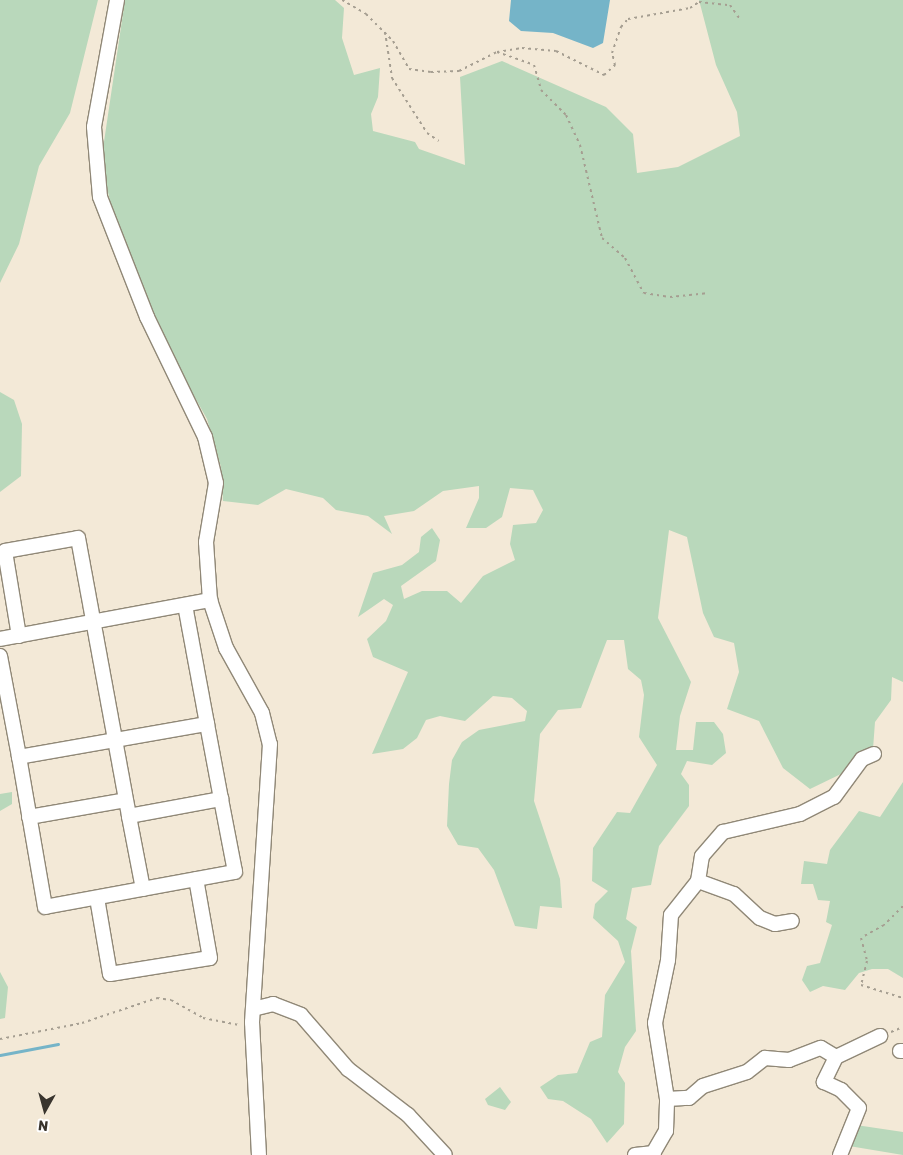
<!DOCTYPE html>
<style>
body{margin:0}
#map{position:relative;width:903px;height:1155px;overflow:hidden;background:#f3e9d7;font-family:Rubik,sans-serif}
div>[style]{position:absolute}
.green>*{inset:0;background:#b9d8bb}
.water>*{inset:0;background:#75b4c8}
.stream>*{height:3px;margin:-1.5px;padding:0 1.5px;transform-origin:1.5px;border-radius:1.5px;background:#75b4c8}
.path>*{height:2px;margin-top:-1px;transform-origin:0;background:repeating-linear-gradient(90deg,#a59e91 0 2.5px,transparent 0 6.5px)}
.roads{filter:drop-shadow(1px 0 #908877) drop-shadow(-1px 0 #908877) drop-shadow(0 1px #908877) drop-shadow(0 -1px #908877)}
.minor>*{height:14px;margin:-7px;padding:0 7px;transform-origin:7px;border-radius:7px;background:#fff}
span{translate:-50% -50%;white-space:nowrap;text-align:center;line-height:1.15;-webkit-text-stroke:4px #fff;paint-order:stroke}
.north{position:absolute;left:20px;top:1085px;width:50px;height:50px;-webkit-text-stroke:4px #fff;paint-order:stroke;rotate:187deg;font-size:14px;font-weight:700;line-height:20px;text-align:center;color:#39352e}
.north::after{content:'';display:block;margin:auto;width:18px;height:22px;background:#39352e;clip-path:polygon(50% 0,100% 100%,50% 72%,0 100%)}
</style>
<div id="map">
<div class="green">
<div style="clip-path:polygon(0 0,98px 0,70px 113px,39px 166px,19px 244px,0 283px)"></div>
<div style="clip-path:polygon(125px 0,335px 0,344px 8px,342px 38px,354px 75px,380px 68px,378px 97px,371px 114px,373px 131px,415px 142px,419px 149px,465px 165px,460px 77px,502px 61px,606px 107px,633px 134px,637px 173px,678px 167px,740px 136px,737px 112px,716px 65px,699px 0,903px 0,903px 682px,892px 677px,891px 700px,875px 722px,873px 749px,843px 773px,810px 789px,783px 768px,759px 721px,727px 709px,739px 672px,734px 643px,714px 637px,703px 613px,687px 537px,669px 530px,658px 618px,691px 682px,680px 716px,676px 750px,693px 750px,696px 722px,714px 722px,723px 734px,726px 753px,712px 765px,687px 761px,681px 774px,689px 785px,689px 806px,659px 846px,651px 885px,632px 888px,626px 919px,637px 927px,631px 951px,636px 1031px,625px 1047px,618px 1072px,625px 1083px,624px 1124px,607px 1143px,591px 1119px,563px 1101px,548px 1099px,540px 1087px,558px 1075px,577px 1073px,590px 1042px,602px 1037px,605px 995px,625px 962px,618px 941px,593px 918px,595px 904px,608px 891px,592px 881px,593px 848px,617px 812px,630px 813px,657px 765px,639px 737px,644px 695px,641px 680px,628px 669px,624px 640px,607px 640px,581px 708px,558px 710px,540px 734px,534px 801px,560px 879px,562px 908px,540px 906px,537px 929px,515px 926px,494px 870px,478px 848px,458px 845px,447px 826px,449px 784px,452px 760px,462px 742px,479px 730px,525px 721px,527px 711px,512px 698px,493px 696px,465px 721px,440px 716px,426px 720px,417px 738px,403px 749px,372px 754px,408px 672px,373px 657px,367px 639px,386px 621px,393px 605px,384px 599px,358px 617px,373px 573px,402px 565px,419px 552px,421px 537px,432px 528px,440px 540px,436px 561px,401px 586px,404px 599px,422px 591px,447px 591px,461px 603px,483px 576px,515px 560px,510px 544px,513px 525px,536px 523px,543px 510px,533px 490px,510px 488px,502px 517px,486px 528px,466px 528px,479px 498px,479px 486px,443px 491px,414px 511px,384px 516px,392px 534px,368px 516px,336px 510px,323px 498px,286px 489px,258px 505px,223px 501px,221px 467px,207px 419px,171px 355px,117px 231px,101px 162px)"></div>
<div style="clip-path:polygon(0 392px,14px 400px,22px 424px,21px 476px,0 492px)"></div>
<div style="clip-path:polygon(903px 782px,903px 978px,888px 969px,872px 969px,859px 973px,845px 990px,823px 986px,810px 992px,802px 980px,807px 966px,820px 963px,832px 925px,826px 922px,830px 901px,818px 900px,813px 884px,801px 884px,804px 861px,827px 864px,830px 850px,859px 811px,880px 817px)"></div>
<div style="clip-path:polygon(12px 792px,12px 804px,0 811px,0 794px)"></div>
<div style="clip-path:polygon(0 972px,8px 987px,5px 1018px,0 1019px)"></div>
<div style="clip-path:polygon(500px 1087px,511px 1102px,505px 1110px,488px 1105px,485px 1099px)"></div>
<div style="clip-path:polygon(856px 1125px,903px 1132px,903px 1155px,849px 1146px)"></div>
</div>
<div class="water">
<div style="clip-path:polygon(511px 0,610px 0,603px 43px,593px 48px,553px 33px,521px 31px,509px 21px)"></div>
</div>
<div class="stream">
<div style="left:0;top:1055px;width:59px;rotate:-10.7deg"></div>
</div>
<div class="path">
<div style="left:342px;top:0;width:28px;rotate:30deg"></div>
<div style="left:366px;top:14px;width:38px;rotate:45deg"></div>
<div style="left:393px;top:41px;width:32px;rotate:60deg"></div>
<div style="left:409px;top:69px;width:22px;rotate:8deg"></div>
<div style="left:431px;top:72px;width:28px;rotate:-2deg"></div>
<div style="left:459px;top:71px;width:42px;rotate:-26.6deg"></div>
<div style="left:497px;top:52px;width:25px;rotate:-9deg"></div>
<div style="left:522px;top:48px;width:34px;rotate:5deg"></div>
<div style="left:556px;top:51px;width:54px;rotate:26.6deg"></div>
<div style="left:604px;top:75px;width:15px;rotate:-42deg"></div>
<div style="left:615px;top:65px;width:12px;rotate:-104deg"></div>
<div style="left:612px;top:53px;width:28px;rotate:-71deg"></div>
<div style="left:621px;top:27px;width:11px;rotate:-49deg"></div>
<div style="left:628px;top:19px;width:63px;rotate:-10.1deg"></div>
<div style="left:690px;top:8px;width:11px;rotate:-34deg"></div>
<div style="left:699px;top:2px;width:31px;rotate:6deg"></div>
<div style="left:730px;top:5px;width:16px;rotate:55deg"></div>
<div style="left:385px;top:32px;width:47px;rotate:81.3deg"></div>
<div style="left:392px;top:78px;width:65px;rotate:57.5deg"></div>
<div style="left:427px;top:133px;width:14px;rotate:34deg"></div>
<div style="left:497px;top:52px;width:39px;rotate:19deg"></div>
<div style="left:534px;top:65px;width:26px;rotate:74deg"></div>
<div style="left:541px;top:90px;width:35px;rotate:45deg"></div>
<div style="left:566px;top:115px;width:33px;rotate:65deg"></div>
<div style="left:580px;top:145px;width:96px;rotate:76.7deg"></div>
<div style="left:602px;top:238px;width:30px;rotate:41deg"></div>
<div style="left:625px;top:258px;width:40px;rotate:62deg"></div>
<div style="left:644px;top:293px;width:26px;rotate:9deg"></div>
<div style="left:670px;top:297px;width:39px;rotate:-6deg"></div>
<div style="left:903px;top:906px;width:27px;rotate:135deg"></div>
<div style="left:884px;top:925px;width:26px;rotate:151deg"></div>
<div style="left:861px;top:938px;width:24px;rotate:75deg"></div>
<div style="left:867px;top:961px;width:25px;rotate:104deg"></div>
<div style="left:861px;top:985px;width:44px;rotate:17.2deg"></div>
<div style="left:891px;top:1032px;width:13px;rotate:-23deg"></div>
<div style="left:0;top:1039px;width:84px;rotate:-11deg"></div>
<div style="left:82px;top:1023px;width:79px;rotate:-18.4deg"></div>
<div style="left:157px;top:998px;width:14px;rotate:8deg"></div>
<div style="left:171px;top:1000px;width:37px;rotate:29deg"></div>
<div style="left:203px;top:1018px;width:38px;rotate:11deg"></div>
</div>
<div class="roads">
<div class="minor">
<div style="left:117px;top:0;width:129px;rotate:100.3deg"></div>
<div style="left:94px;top:127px;width:70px;rotate:85.1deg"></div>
<div style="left:100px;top:197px;width:129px;rotate:68.6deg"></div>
<div style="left:147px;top:317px;width:133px;rotate:64.2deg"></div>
<div style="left:205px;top:437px;width:47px;rotate:76.6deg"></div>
<div style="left:216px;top:483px;width:60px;rotate:99.6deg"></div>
<div style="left:206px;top:542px;width:58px;rotate:86.1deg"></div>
<div style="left:210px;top:600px;width:51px;rotate:71.6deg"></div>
<div style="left:226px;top:648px;width:74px;rotate:61deg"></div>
<div style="left:262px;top:713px;width:32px;rotate:76deg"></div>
<div style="left:270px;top:744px;width:279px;rotate:93.7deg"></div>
<div style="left:252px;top:1022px;width:133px;rotate:87deg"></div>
<div style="left:185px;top:605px;width:121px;rotate:79.5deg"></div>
<div style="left:207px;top:724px;width:76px;rotate:79.4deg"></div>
<div style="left:221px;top:799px;width:74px;rotate:79.1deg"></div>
<div style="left:235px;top:872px;width:193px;rotate:169.6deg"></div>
<div style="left:45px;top:907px;width:152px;rotate:-99.8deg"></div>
<div style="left:19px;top:757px;width:191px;rotate:-10deg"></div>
<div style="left:19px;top:636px;width:86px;rotate:-99.4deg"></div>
<div style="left:5px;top:551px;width:74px;rotate:-10.1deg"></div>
<div style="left:78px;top:538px;width:283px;rotate:79.6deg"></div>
<div style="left:0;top:639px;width:214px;rotate:-10.5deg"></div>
<div style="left:0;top:656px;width:103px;rotate:79.3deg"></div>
<div style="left:29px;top:817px;width:98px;rotate:-9.9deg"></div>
<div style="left:698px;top:881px;width:38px;rotate:20deg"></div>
<div style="left:734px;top:894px;width:35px;rotate:43deg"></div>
<div style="left:760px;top:918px;width:16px;rotate:22deg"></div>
<div style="left:775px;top:924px;width:17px;rotate:-10deg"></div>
<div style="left:143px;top:889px;width:74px;rotate:-100.9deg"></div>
<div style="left:129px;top:816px;width:94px;rotate:-10.5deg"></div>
<div style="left:97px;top:898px;width:77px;rotate:80.3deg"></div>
<div style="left:110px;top:974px;width:101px;rotate:-9.1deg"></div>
<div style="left:210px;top:958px;width:80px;rotate:-100deg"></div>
<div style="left:253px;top:1009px;width:21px;rotate:-14deg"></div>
<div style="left:273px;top:1004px;width:30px;rotate:21deg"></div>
<div style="left:301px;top:1015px;width:72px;rotate:49deg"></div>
<div style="left:348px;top:1069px;width:76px;rotate:37.5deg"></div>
<div style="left:408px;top:1115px;width:54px;rotate:47.2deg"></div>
<div style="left:900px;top:1051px;width:3px"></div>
<div style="left:836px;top:1057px;width:28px;rotate:116deg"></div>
<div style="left:824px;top:1082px;width:19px;rotate:25deg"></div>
<div style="left:841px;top:1090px;width:25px;rotate:45deg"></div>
<div style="left:859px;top:1108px;width:51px;rotate:112deg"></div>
<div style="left:667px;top:1099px;width:22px;rotate:-3deg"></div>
<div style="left:689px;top:1098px;width:18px;rotate:-41deg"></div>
<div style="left:703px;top:1086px;width:46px;rotate:-17.7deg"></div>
<div style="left:747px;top:1072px;width:23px;rotate:-38deg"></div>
<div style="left:765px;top:1058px;width:24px;rotate:5deg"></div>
<div style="left:789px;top:1060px;width:34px;rotate:-21deg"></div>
<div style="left:821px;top:1048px;width:17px;rotate:31deg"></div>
<div style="left:836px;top:1057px;width:49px;rotate:-25.5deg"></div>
<div style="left:635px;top:1155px;width:19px;rotate:-6deg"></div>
<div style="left:652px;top:1155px;width:28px;rotate:-60deg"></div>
<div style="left:666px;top:1131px;width:32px;rotate:-88deg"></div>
<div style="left:667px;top:1099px;width:77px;rotate:-99deg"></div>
<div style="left:655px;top:1023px;width:64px;rotate:-78.3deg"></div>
<div style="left:668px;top:960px;width:45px;rotate:-86.2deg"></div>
<div style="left:671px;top:915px;width:43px;rotate:-51.5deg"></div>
<div style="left:698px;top:881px;width:25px;rotate:-81deg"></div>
<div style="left:702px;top:856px;width:32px;rotate:-49deg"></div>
<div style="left:723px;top:832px;width:79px;rotate:-13.2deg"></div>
<div style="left:800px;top:814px;width:38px;rotate:-27deg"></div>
<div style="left:834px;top:797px;width:47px;rotate:-53.6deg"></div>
<div style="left:862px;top:759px;width:13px;rotate:-23deg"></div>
</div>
</div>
<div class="north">N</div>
</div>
